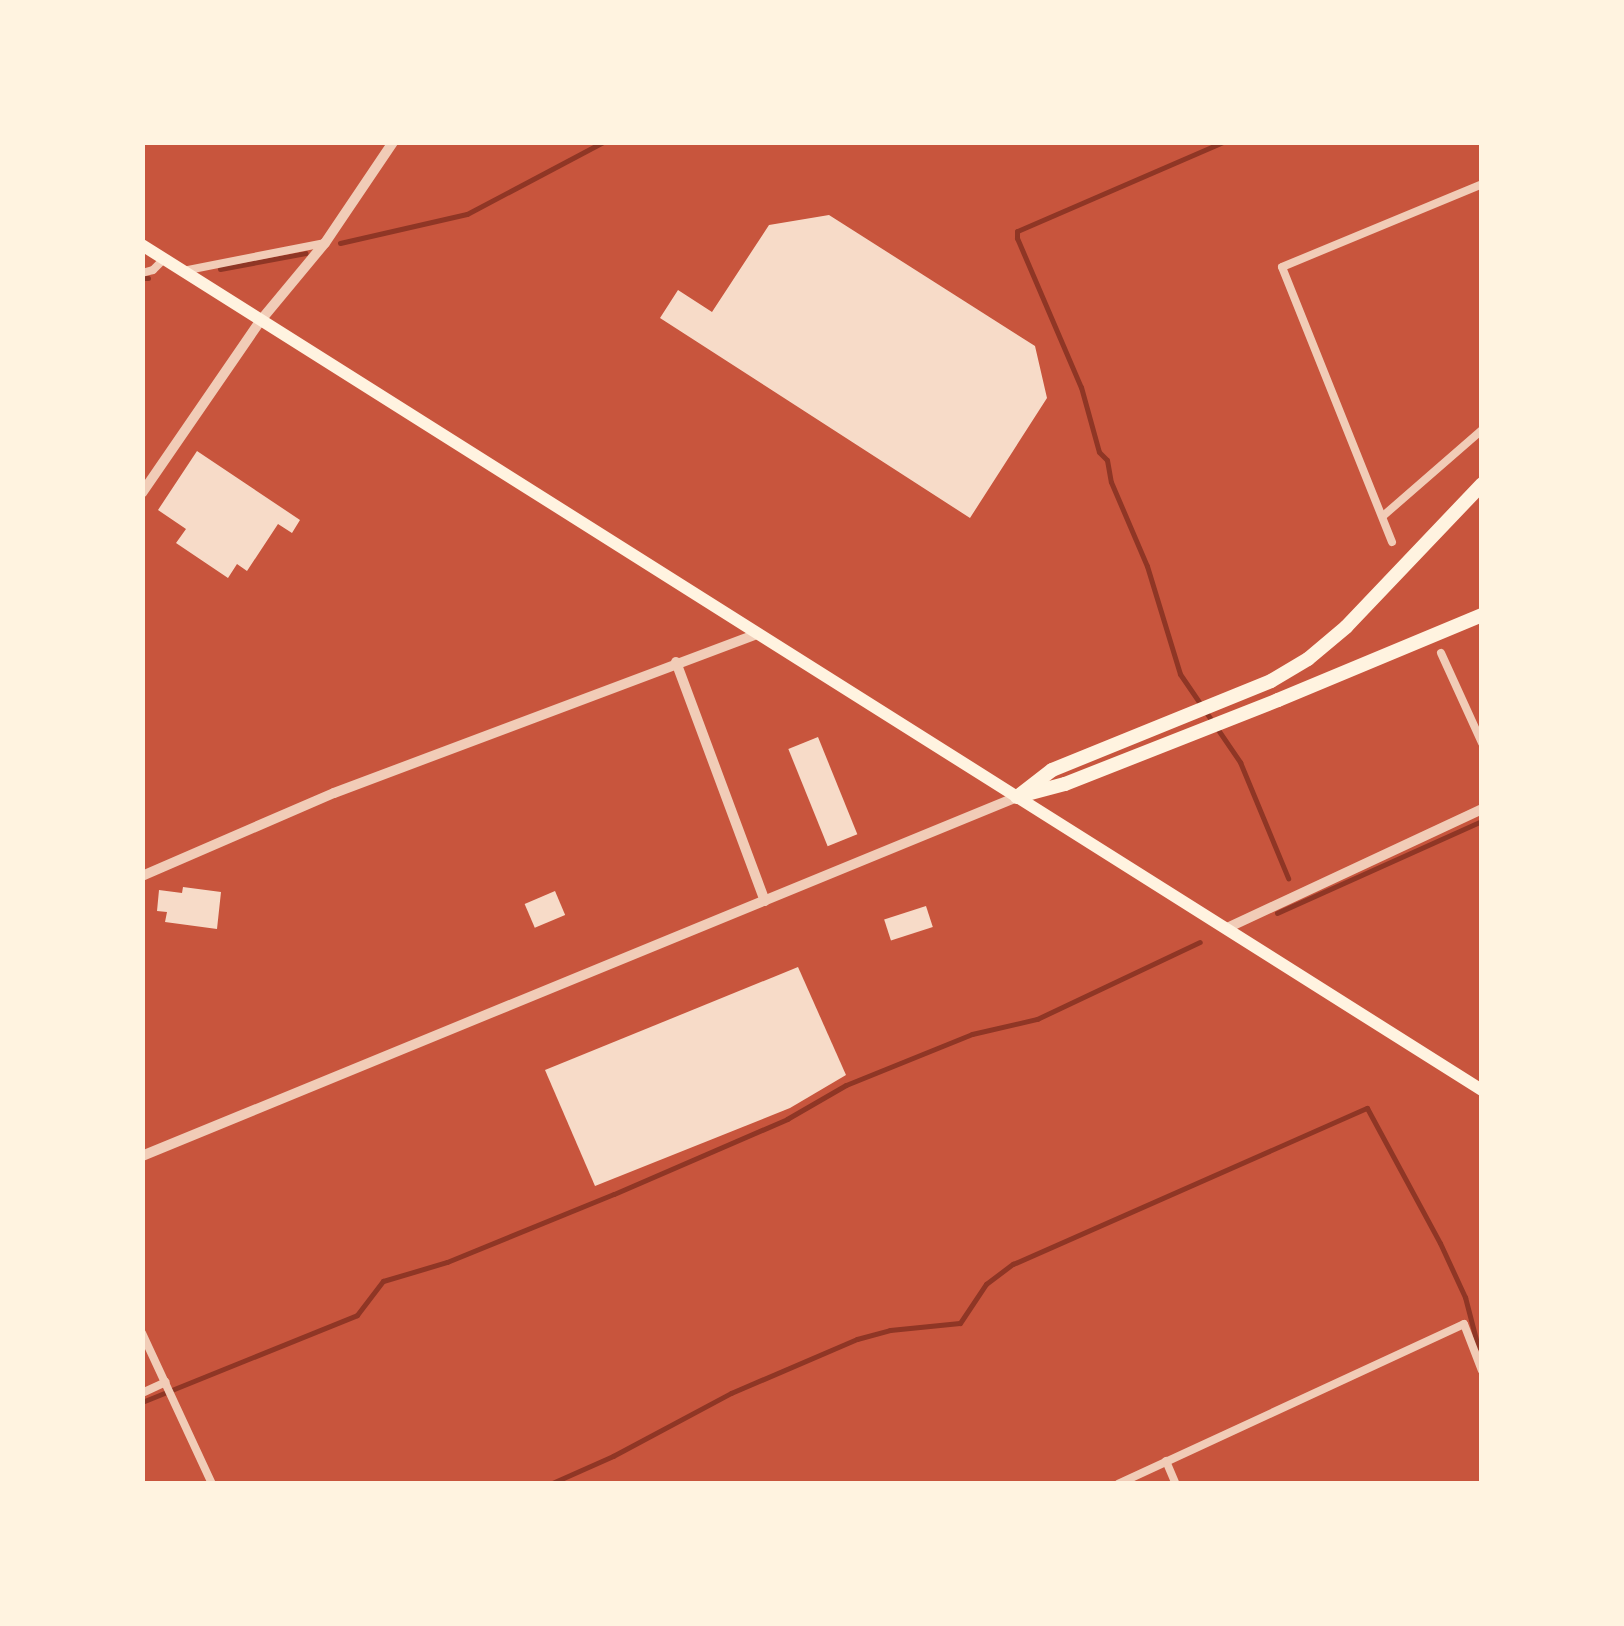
<!DOCTYPE html>
<style>
body{margin:0}
#map{position:relative;width:1624px;height:1626px;overflow:hidden;background:#c8553d;font-family:Rubik,sans-serif}
div>[style]{position:absolute}
.stream>*{height:5px;margin:-2.5px;padding:0 2.5px;transform-origin:2.5px;border-radius:2.5px;background:#8f3625}
.building>*{inset:0;background:#f7dbc8;transform-origin:0 0}
.minor>*{height:8px;margin:-4px;padding:0 4px;transform-origin:4px;border-radius:4px;background:#f1ccb7}
.tertiary>*{height:10px;margin:-5px;padding:0 5px;transform-origin:5px;border-radius:5px;background:#f1ccb7}
.primary>*{height:12px;margin:-6px;padding:0 6px;transform-origin:6px;border-radius:6px;background:#fff3e0}
.motorway>*{height:14px;margin:-7px;padding:0 7px;transform-origin:7px;border-radius:7px;background:#fff3e0}
span{translate:-50% -50%;white-space:nowrap;text-align:center;line-height:1.15;-webkit-text-stroke:10px #fff3e0;paint-order:stroke}
.frame{position:absolute;inset:0;border:145px solid #fff3e0;pointer-events:none}
</style>
<div id="map">
<div class="stream">
<div style="left:1223px;top:142px;width:224px;rotate:156.6deg"></div>
<div style="left:1017px;top:231px;width:7px;rotate:90deg"></div>
<div style="left:1017px;top:238px;width:162px;rotate:66.8deg"></div>
<div style="left:1081px;top:387px;width:67px;rotate:74.5deg"></div>
<div style="left:1099px;top:452px;width:11px;rotate:45deg"></div>
<div style="left:1107px;top:460px;width:22px;rotate:80deg"></div>
<div style="left:1111px;top:482px;width:91px;rotate:66.8deg"></div>
<div style="left:1147px;top:566px;width:113px;rotate:73deg"></div>
<div style="left:1180px;top:674px;width:107px;rotate:55.7deg"></div>
<div style="left:1240px;top:762px;width:126px;rotate:67.5deg"></div>
<div style="left:340px;top:243px;width:130px;rotate:-12.9deg"></div>
<div style="left:467px;top:214px;width:154px;rotate:-27.9deg"></div>
<div style="left:220px;top:269px;width:87px;rotate:-10.5deg"></div>
<div style="left:142px;top:278px;width:6px"></div>
<div style="left:1277px;top:913px;width:225px;rotate:-24.2deg"></div>
<div style="left:142px;top:1402px;width:232px;rotate:-22deg"></div>
<div style="left:357px;top:1315px;width:43px;rotate:-52.6deg"></div>
<div style="left:383px;top:1281px;width:67px;rotate:-16.5deg"></div>
<div style="left:447px;top:1262px;width:180px;rotate:-22.2deg"></div>
<div style="left:614px;top:1194px;width:189px;rotate:-23.4deg"></div>
<div style="left:787px;top:1119px;width:68px;rotate:-30deg"></div>
<div style="left:846px;top:1085px;width:136px;rotate:-22deg"></div>
<div style="left:972px;top:1034px;width:67px;rotate:-13deg"></div>
<div style="left:1037px;top:1019px;width:180px;rotate:-25.3deg"></div>
<div style="left:550px;top:1484px;width:69px;rotate:-24deg"></div>
<div style="left:613px;top:1456px;width:134px;rotate:-28.1deg"></div>
<div style="left:731px;top:1393px;width:137px;rotate:-23.2deg"></div>
<div style="left:857px;top:1339px;width:34px;rotate:-15deg"></div>
<div style="left:890px;top:1330px;width:70px;rotate:-5.7deg"></div>
<div style="left:960px;top:1323px;width:47px;rotate:-56.3deg"></div>
<div style="left:986px;top:1284px;width:34px;rotate:-37deg"></div>
<div style="left:1013px;top:1264px;width:387px;rotate:-23.8deg"></div>
<div style="left:1367px;top:1108px;width:153px;rotate:61.6deg"></div>
<div style="left:1440px;top:1243px;width:60px;rotate:65.2deg"></div>
<div style="left:1465px;top:1297px;width:52px;rotate:75.4deg"></div>
<div style="left:1478px;top:1347px;width:4px;rotate:-27deg"></div>
</div>
<div class="building">
<div style="clip-path:polygon(829px 215px,1035px 346px,1047px 398px,970px 518px,660px 318px,678px 290px,712px 312px,769px 225px)"></div>
<div style="clip-path:polygon(197px 451px,300px 520px,292px 533px,278px 524px,247px 571px,237px 564px,228px 578px,176px 543px,186px 529px,158px 510px)"></div>
<div style="left:818px;top:737px;width:105px;height:32px;rotate:68deg"></div>
<div style="clip-path:polygon(183px 887px,221px 892px,217px 929px,165px 922px,167px 912px,157px 911px,159px 890px,182px 893px)"></div>
<div style="left:555px;top:891px;width:26px;height:33px;rotate:67deg"></div>
<div style="left:926px;top:906px;width:22px;height:44px;rotate:72deg"></div>
<div style="clip-path:polygon(798px 967px,846px 1075px,790px 1108px,595px 1186px,545px 1070px)"></div>
</div>
<div class="minor">
<div style="left:183px;top:271px;width:145px;rotate:-11.2deg"></div>
<div style="left:142px;top:273px;width:11px;rotate:-15deg"></div>
<div style="left:153px;top:270px;width:16px;rotate:-45deg"></div>
<div style="left:1383px;top:516px;width:131px;rotate:-41deg"></div>
<div style="left:1392px;top:542px;width:296px;rotate:-111.8deg"></div>
<div style="left:1282px;top:267px;width:217px;rotate:-22.5deg"></div>
<div style="left:1441px;top:653px;width:99px;rotate:65.5deg"></div>
<div style="left:142px;top:1333px;width:166px;rotate:65.1deg"></div>
<div style="left:142px;top:1393px;width:26px;rotate:-25deg"></div>
<div style="left:1166px;top:1461px;width:25px;rotate:67deg"></div>
<div style="left:1118px;top:1484px;width:381px;rotate:-24.8deg"></div>
<div style="left:1464px;top:1324px;width:50px;rotate:69deg"></div>
</div>
<div class="tertiary">
<div style="left:142px;top:493px;width:210px;rotate:-55.5deg"></div>
<div style="left:261px;top:320px;width:100px;rotate:-50.3deg"></div>
<div style="left:325px;top:243px;width:122px;rotate:-56deg"></div>
<div style="left:676px;top:662px;width:255px;rotate:69.6deg"></div>
<div style="left:142px;top:876px;width:209px;rotate:-23.4deg"></div>
<div style="left:334px;top:793px;width:451px;rotate:-20.6deg"></div>
<div style="left:1227px;top:928px;width:281px;rotate:-25deg"></div>
<div style="left:142px;top:1156px;width:946px;rotate:-22.31deg"></div>
</div>
<div class="primary">
<div style="left:142px;top:245px;width:1584px;rotate:32.24deg"></div>
</div>
<div class="motorway">
<div style="left:1027px;top:794px;width:39px;rotate:-15deg"></div>
<div style="left:1065px;top:784px;width:229px;rotate:-21.5deg"></div>
<div style="left:1278px;top:700px;width:221px;rotate:-22.6deg"></div>
<div style="left:1017px;top:797px;width:44px;rotate:-37.6deg"></div>
<div style="left:1052px;top:770px;width:236px;rotate:-22.1deg"></div>
<div style="left:1271px;top:681px;width:43px;rotate:-30.7deg"></div>
<div style="left:1308px;top:659px;width:50px;rotate:-40.1deg"></div>
<div style="left:1346px;top:627px;width:197px;rotate:-46.4deg"></div>
</div>
<div class="frame"></div>
</div>
